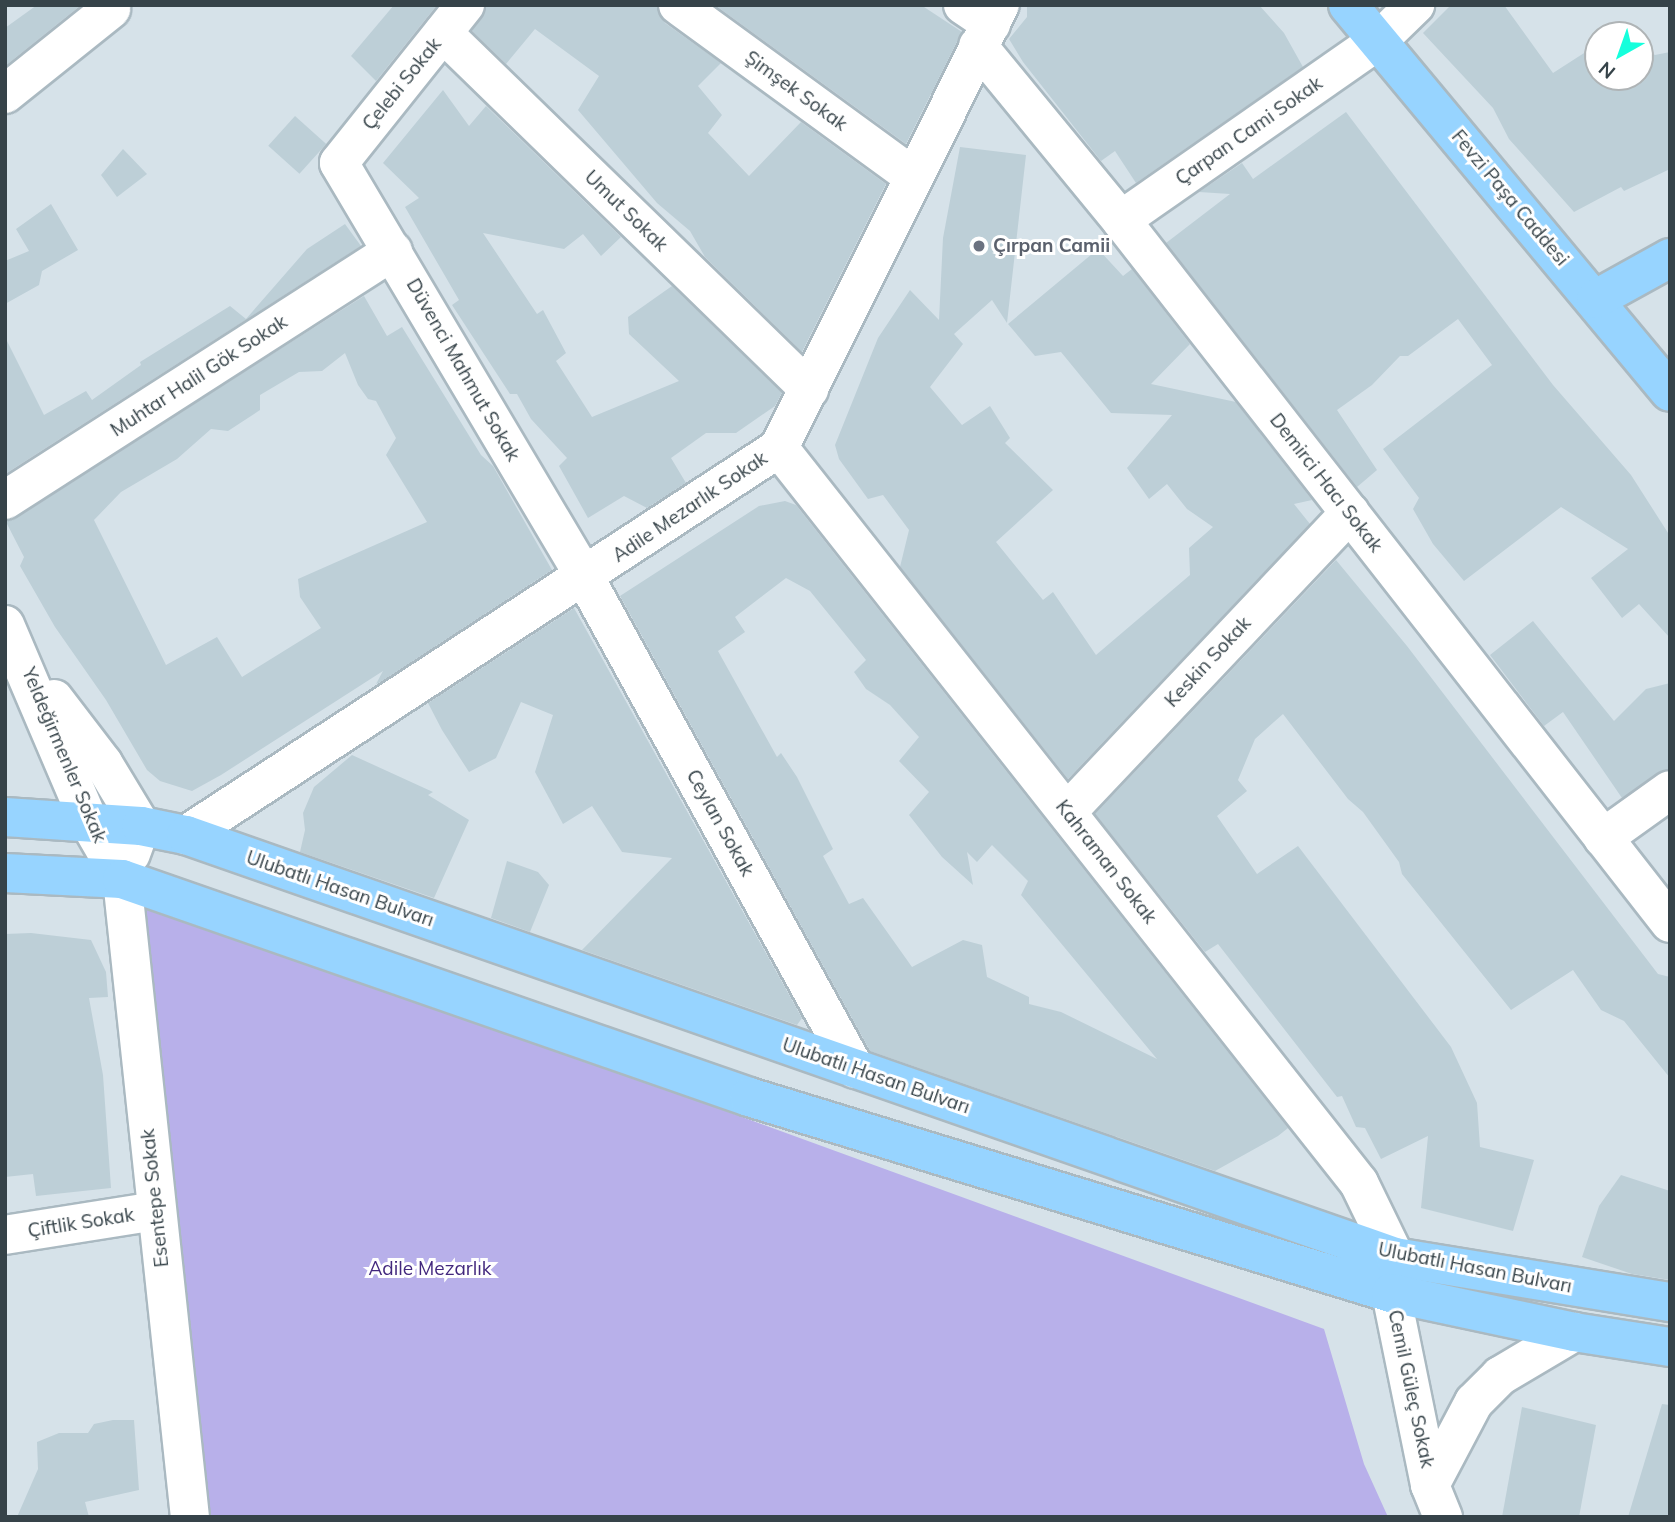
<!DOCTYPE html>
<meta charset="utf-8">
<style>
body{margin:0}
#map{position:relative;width:1675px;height:1522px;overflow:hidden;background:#e8f0f5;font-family:Mulish,sans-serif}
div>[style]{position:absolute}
.residential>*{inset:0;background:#d6e2e9}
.green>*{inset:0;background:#b8b0ea}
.building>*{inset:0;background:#bdcfd7;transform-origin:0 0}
.roads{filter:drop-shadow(2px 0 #aab9c1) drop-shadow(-2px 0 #aab9c1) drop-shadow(0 2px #aab9c1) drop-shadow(0 -2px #aab9c1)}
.minor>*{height:38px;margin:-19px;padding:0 19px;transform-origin:19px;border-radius:19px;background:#fff}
.major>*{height:38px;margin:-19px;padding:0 19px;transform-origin:19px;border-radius:19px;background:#97d4ff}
.dots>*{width:19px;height:19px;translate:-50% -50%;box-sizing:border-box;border:4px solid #fff;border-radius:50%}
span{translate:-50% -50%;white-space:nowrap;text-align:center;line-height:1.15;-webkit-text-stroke:6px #fff;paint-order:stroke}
.street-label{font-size:19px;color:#364349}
.worship-label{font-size:19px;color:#5b616d;font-weight:700}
.left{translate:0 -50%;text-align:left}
.park-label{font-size:19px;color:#42277d}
.frame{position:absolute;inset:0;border:7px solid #364349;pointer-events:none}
.north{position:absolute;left:1584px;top:21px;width:70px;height:70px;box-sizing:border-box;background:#fff;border:2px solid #afb4b6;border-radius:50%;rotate:220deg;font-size:19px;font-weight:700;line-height:28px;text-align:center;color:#364349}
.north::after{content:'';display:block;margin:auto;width:24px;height:32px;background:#15ffdc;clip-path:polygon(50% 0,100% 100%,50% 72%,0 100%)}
</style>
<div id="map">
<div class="residential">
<div style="clip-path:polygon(evenodd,5px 5px,1670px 5px,1670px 1517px,5px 1517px,5px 5px,1598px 35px,1640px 35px,1640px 77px,1598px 77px,1598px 35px)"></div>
</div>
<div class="green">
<div style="clip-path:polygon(135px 896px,1324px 1329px,1364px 1464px,1388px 1517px,209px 1517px)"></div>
</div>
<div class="building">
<div style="clip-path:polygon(37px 5px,81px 5px,5px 66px,5px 28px)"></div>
<div style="clip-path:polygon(394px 5px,437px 5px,376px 81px,351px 56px)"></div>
<div style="clip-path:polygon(486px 5px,657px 5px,665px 23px,721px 63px,698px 86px,722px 115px,708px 133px,749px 176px,801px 122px,886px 184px,802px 352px,705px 257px,690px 231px,657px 203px,578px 110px,599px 76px,535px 29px,506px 64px,472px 31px)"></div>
<div style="clip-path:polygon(715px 5px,921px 5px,962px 32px,906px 144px)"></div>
<div style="clip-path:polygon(1027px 5px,1259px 5px,1284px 33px,1303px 67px,1136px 183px,1115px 151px,1101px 161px,1023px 62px,1009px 39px,1027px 17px)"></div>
<div style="clip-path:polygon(1451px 5px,1504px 5px,1553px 73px,1595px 46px,1598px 77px,1640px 77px,1640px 55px,1648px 51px,1655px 55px,1670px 52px,1670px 169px,1624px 191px,1621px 187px,1574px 212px,1509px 139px,1493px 108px,1423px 33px)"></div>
<div style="clip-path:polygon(443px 90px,469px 126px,486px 106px,621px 237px,601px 256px,583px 234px,564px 249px,483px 233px,537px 314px,543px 310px,566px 353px,556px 361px,592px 417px,679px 381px,629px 334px,628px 317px,672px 286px,782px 393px,775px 406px,736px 433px,706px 433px,671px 458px,686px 483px,647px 508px,624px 496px,588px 518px,559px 466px,567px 458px,531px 419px,517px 394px,510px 394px,452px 305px,459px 300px,405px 207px,419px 198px,383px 163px)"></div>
<div style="clip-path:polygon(1346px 112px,1553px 385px,1631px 475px,1670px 536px,1670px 638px,1639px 604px,1622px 618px,1591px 578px,1628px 549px,1561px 507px,1464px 581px,1433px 544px,1413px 509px,1419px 498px,1383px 449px,1492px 365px,1458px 319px,1408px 356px,1400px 356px,1372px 385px,1337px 410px,1377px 470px,1357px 487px,1166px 243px,1230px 194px,1199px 192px,1242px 163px,1253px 179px)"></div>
<div style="left:295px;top:116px;width:42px;height:40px;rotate:42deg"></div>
<div style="clip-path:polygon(960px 147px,1026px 155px,1007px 323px,992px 300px,954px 334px,963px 344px,930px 387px,962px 425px,990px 406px,1010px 438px,1005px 443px,1053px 490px,996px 542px,1043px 600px,1053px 592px,1096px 655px,1190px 575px,1189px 548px,1213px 527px,1187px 509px,1167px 484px,1149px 499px,1127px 468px,1172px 415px,1111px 413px,1061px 352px,1035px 356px,1008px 324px,1098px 249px,1123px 276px,1132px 269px,1190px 344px,1151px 384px,1236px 402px,1312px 500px,1294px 504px,1310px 524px,1068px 779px,900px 567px,909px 530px,883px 495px,868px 499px,839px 459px,835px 445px,878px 338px,910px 290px,939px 320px,943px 238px)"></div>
<div style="clip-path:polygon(123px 149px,147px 174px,117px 197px,101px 175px)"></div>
<div style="clip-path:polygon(51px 204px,78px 250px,42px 271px,39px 285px,5px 304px,5px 261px,29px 251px,16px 229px)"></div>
<div style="clip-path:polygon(345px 224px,361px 246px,5px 474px,5px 337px,44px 415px,86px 391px,92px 400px,141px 365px,140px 362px,230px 306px,246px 319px,307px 249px)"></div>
<div style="clip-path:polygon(evenodd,364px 296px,387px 336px,402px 327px,481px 455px,493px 466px,552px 570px,381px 682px,376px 684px,383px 671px,221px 775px,192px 791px,160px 781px,147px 770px,106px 700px,55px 627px,20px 566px,24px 557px,6px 522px,364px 296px,345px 353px,358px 385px,368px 399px,376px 401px,396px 438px,386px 455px,427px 522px,298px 579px,300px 597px,321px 628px,242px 677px,217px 637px,166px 665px,94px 520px,121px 492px,177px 459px,211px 429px,228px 431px,260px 410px,260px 395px,299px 372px,322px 371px,345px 353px)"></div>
<div style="clip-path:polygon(evenodd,785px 501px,796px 505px,1288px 1128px,1278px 1136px,1215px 1171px,870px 1051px,620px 596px,759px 506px,785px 501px,786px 578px,810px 591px,866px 660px,854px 672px,866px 689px,890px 705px,919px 737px,899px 761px,929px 792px,909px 815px,942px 857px,973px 885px,967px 852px,977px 862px,992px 845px,1028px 881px,1021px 895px,1157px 1059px,1061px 1012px,1029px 1004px,1029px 997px,987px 977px,982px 945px,963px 940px,912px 967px,863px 898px,849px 904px,823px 856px,833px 849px,797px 777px,781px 753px,777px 757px,718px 651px,745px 632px,735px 617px,786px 578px)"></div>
<div style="clip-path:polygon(1336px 560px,1407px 646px,1658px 974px,1670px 977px,1670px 1078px,1624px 1021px,1601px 1010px,1573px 970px,1511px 1010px,1402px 874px,1399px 862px,1363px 812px,1348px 799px,1283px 714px,1255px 739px,1238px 780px,1247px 791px,1217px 816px,1257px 874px,1298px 846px,1451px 1047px,1477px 1103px,1480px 1147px,1534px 1160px,1513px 1231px,1421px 1208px,1428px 1136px,1381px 1159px,1365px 1128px,1356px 1127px,1342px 1096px,1337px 1097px,1218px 944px,1205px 952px,1095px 814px)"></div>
<div style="clip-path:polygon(574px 608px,802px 1018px,797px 1025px,582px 950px,672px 858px,622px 852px,592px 806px,563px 824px,535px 772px,553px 715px,521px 702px,496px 758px,469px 772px,442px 730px,428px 703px)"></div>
<div style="clip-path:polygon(1533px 621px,1614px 721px,1646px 689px,1670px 683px,1670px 768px,1622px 798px,1563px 712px,1544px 726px,1490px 655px)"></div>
<div style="clip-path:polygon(352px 755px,433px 792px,428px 795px,469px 820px,434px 898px,300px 852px,305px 830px,303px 813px,314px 787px)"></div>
<div style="clip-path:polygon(507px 861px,538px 872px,549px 885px,530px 932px,491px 918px)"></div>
<div style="clip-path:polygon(31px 933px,91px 940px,106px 972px,108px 997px,89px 998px,103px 1075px,111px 1188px,36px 1196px,33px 1174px,5px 1177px,5px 934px)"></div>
<div style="clip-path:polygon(1621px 1175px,1670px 1191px,1670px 1280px,1632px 1274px,1582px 1257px,1599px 1206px)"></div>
<div style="clip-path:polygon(1662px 1404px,1670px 1405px,1670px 1517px,1628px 1517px)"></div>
<div style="clip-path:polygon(1522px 1407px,1596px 1425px,1579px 1517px,1502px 1517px)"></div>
<div style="clip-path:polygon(113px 1420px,134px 1420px,139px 1490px,85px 1502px,89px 1517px,17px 1517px,38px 1469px,37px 1442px,59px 1433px,88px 1433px,94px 1424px)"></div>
</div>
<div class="roads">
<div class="minor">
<div style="left:465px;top:5px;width:202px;rotate:128.6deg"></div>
<div style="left:339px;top:163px;width:482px;rotate:59.3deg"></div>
<div style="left:585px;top:578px;width:560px;rotate:61.19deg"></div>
<div style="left:678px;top:5px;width:292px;rotate:36.1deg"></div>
<div style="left:963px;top:5px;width:34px;rotate:34deg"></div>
<div style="left:443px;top:33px;width:511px;rotate:44.21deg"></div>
<div style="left:978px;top:46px;width:225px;rotate:50.6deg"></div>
<div style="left:1121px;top:220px;width:892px;rotate:52.01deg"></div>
<div style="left:5px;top:94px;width:136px;rotate:-38.7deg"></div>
<div style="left:1121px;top:220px;width:313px;rotate:-34.9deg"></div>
<div style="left:1378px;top:41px;width:52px;rotate:-44.2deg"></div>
<div style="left:779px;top:448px;width:936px;rotate:51.72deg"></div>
<div style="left:1359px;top:1183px;width:82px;rotate:64.1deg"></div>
<div style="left:1395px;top:1257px;width:36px;rotate:96deg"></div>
<div style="left:1391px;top:1293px;width:196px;rotate:78.5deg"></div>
<div style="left:1430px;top:1485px;width:35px;rotate:68deg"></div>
<div style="left:5px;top:500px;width:461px;rotate:-32.7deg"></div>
<div style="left:5px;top:625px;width:214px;rotate:66.9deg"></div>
<div style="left:89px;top:822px;width:66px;rotate:59.9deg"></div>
<div style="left:122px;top:879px;width:642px;rotate:83.92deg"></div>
<div style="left:54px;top:699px;width:81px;rotate:52.6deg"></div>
<div style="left:103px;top:763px;width:74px;rotate:58.9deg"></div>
<div style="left:141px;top:826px;width:30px;rotate:110deg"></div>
<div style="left:1067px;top:812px;width:412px;rotate:-46.6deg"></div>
<div style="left:186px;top:835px;width:708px;rotate:-33.13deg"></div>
<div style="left:779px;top:448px;width:495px;rotate:-63.5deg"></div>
<div style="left:1603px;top:838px;width:82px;rotate:-35.6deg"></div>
<div style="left:5px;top:1235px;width:153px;rotate:-9deg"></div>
<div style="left:1430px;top:1485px;width:94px;rotate:-62.1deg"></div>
<div style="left:1474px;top:1402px;width:37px;rotate:-45deg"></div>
<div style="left:1500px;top:1376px;width:86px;rotate:-30.7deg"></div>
</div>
<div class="major">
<div style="left:1348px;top:5px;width:503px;rotate:50.24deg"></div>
<div style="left:1596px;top:299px;width:85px;rotate:-29deg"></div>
<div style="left:5px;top:817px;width:136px;rotate:3.8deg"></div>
<div style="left:141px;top:826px;width:46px;rotate:11.3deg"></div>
<div style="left:186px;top:835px;width:1281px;rotate:19.24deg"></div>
<div style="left:1395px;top:1257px;width:279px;rotate:9.3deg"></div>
<div style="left:5px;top:873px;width:117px;rotate:2.9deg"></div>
<div style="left:122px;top:879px;width:664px;rotate:19.17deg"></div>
<div style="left:749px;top:1097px;width:671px;rotate:16.98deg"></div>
<div style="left:1391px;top:1293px;width:187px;rotate:12deg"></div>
<div style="left:1574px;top:1332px;width:97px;rotate:8.9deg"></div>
</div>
</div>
<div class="dots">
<div style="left:979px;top:246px;background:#6b7280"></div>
</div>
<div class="street-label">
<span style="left:402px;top:84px;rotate:-51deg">Çelebi Sokak</span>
<span style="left:796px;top:91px;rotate:36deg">Şimşek Sokak</span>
<span style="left:1249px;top:131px;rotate:-35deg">Çarpan Cami Sokak</span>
<span style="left:1510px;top:198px;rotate:50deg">Fevzi Paşa Caddesi</span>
<span style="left:626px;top:211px;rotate:44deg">Umut Sokak</span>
<span style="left:463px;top:370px;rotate:60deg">Düvenci Mahmut Sokak</span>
<span style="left:199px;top:376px;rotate:-33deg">Muhtar Halil Gök Sokak</span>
<span style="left:1326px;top:483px;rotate:52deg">Demirci Hacı Sokak</span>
<span style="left:690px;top:507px;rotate:-34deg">Adile Mezarlık Sokak</span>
<span style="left:1208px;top:662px;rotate:-47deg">Keskin Sokak</span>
<span style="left:64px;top:755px;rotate:67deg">Yeldeğirmenler Sokak</span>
<span style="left:720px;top:823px;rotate:61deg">Ceylan Sokak</span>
<span style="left:1106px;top:862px;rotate:52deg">Kahraman Sokak</span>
<span style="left:340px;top:889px;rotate:19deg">Ulubatlı Hasan Bulvarı</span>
<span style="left:876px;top:1076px;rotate:19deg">Ulubatlı Hasan Bulvarı</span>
<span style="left:155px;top:1198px;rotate:-96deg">Esentepe Sokak</span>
<span style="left:81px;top:1223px;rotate:-9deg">Çiftlik Sokak</span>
<span style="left:1475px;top:1268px;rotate:11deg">Ulubatlı Hasan Bulvarı</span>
<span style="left:1411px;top:1389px;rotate:78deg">Cemil Güleç Sokak</span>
</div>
<div class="worship-label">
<span class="left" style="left:993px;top:246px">Çırpan Camii</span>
</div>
<div class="park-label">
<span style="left:430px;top:1269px">Adile Mezarlık</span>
</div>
<div class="frame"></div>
<div class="north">N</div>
</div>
